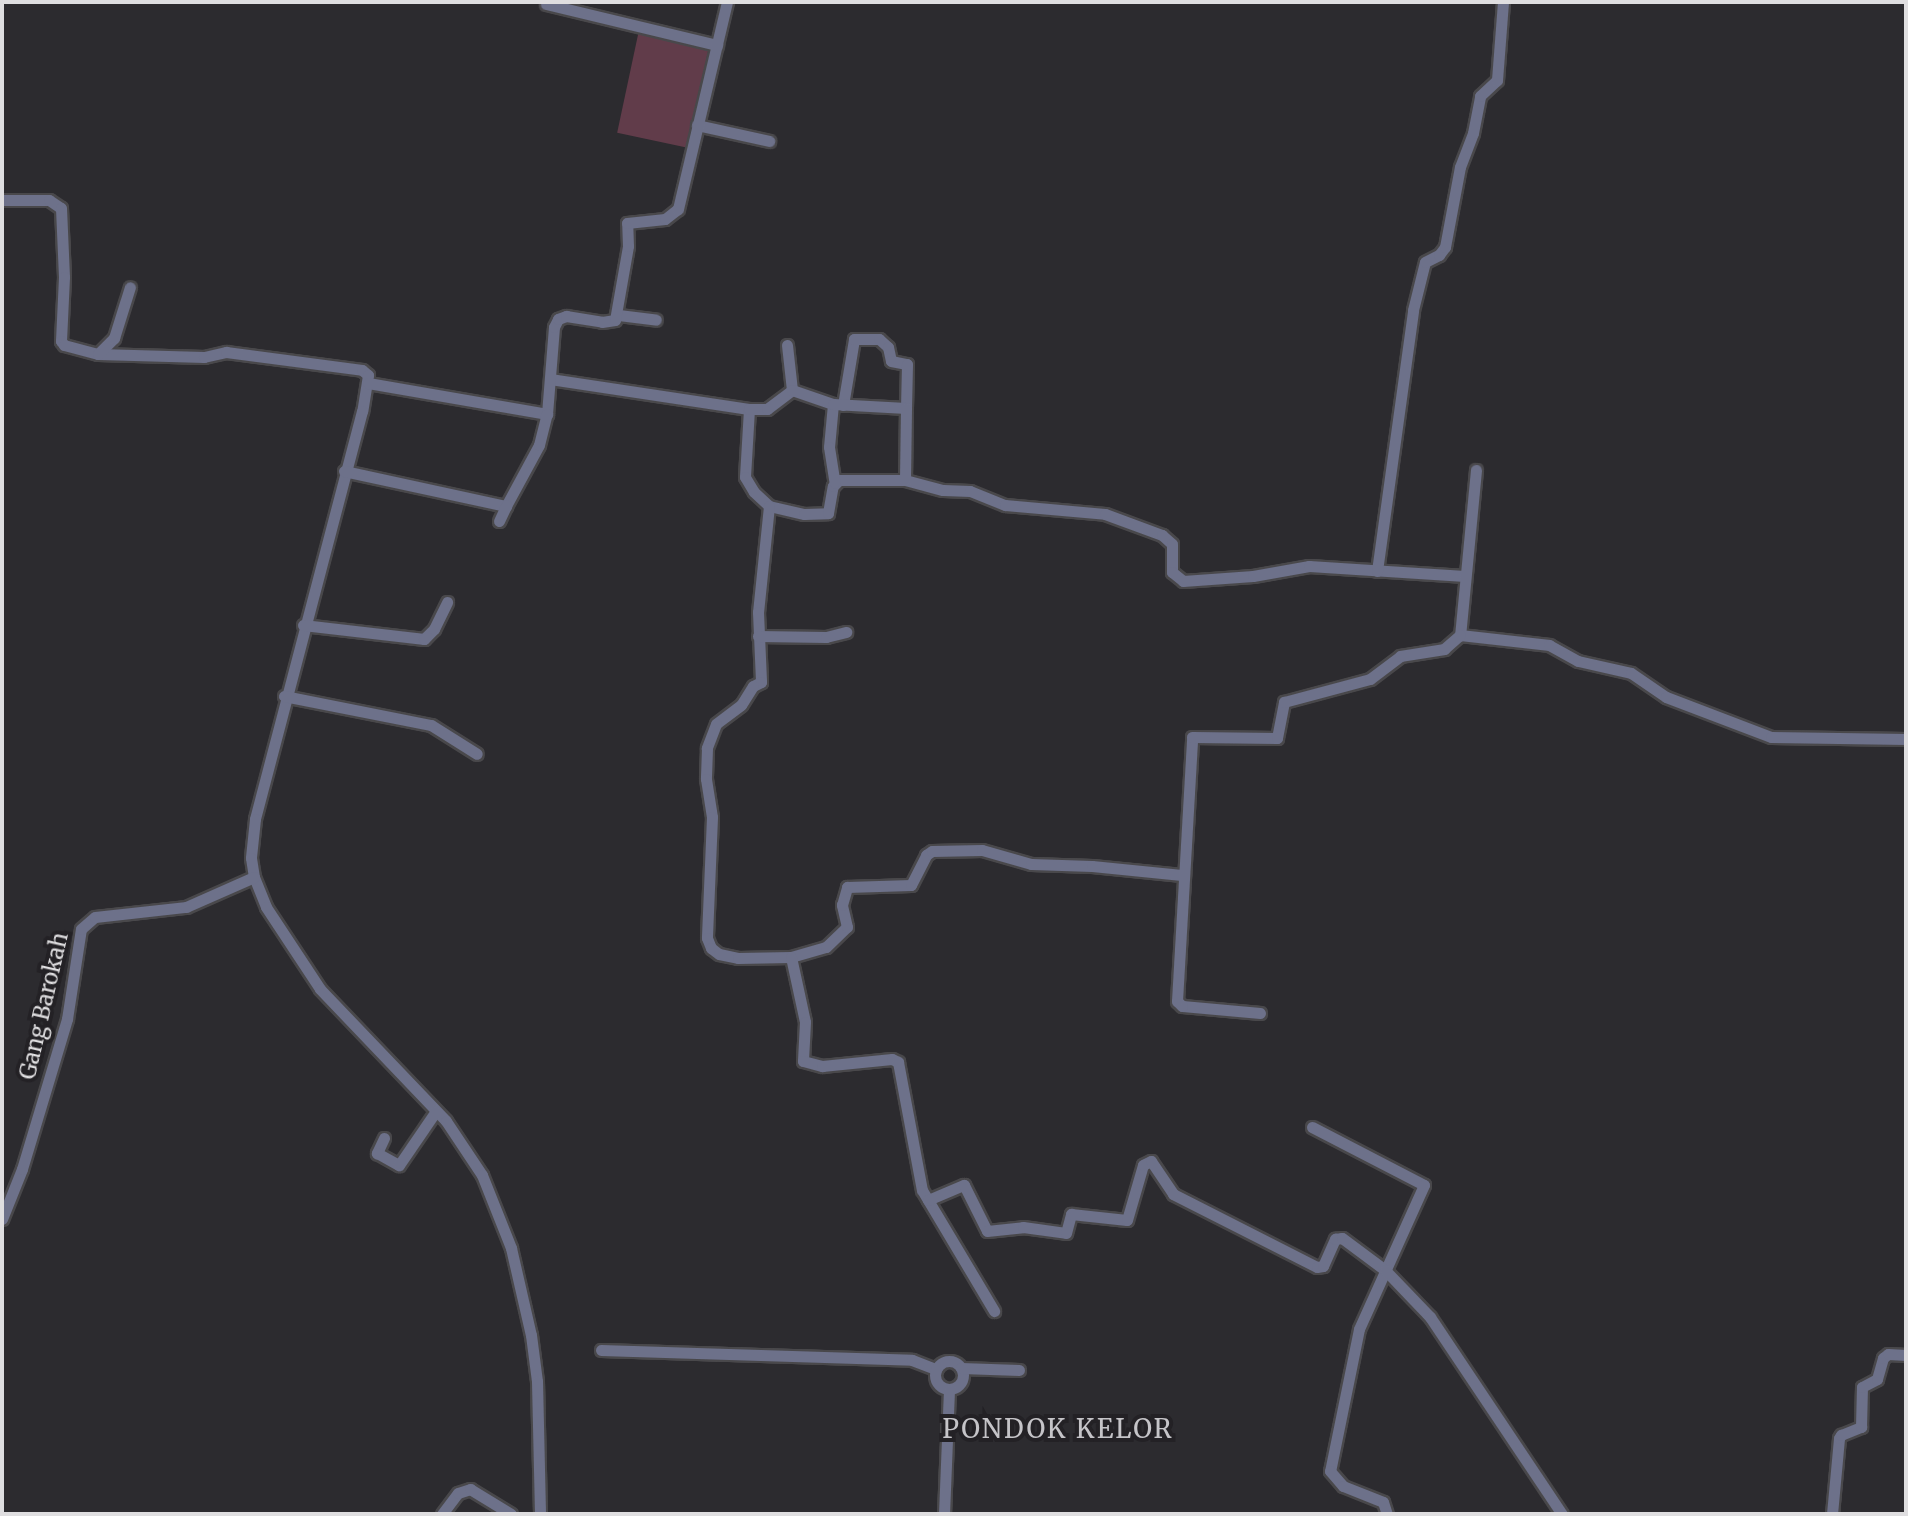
<!DOCTYPE html>
<style>
body{margin:0}
#map{position:relative;width:1908px;height:1516px;overflow:hidden;background:#2c2b2f;font-family:Merriweather,serif}
div>[style]{position:absolute}
.green>*{inset:0;background:#613c4a;transform-origin:0 0}
.roads{filter:drop-shadow(2px 0 #49484b) drop-shadow(-2px 0 #49484b) drop-shadow(0 2px #49484b) drop-shadow(0 -2px #49484b)}
.minor>*{height:11px;margin:-5.5px;padding:0 5.5px;transform-origin:5.5px;border-radius:5.5px;background:#6d718a}
.minor>.ring{margin:-5.5px;padding:0;box-sizing:content-box;background:none;border:11px solid #6d718a;border-radius:50%}
span{translate:-50% -50%;white-space:nowrap;text-align:center;line-height:1.15;-webkit-text-stroke:8px #232125;paint-order:stroke}
.street-label{font-size:22px;color:#dfdee0}
.quarter-label{font-size:26px;color:#c5c4c8;letter-spacing:2px}
.frame{position:absolute;inset:0;border:4px solid #dfdee0;pointer-events:none}
</style>
<div id="map">
<div class="green">
<div style="left:639px;top:30px;width:72px;height:105px;rotate:12deg"></div>
</div>
<div class="roads">
<div class="minor">
<div style="left:546px;top:4px;width:176px;rotate:13.5deg"></div>
<div style="left:697px;top:125px;width:74px;rotate:12.5deg"></div>
<div style="left:2px;top:200px;width:47px"></div>
<div style="left:49px;top:200px;width:14px;rotate:34deg"></div>
<div style="left:61px;top:208px;width:69px;rotate:87.5deg"></div>
<div style="left:64px;top:277px;width:64px;rotate:92.7deg"></div>
<div style="left:61px;top:341px;width:5px;rotate:53deg"></div>
<div style="left:64px;top:345px;width:35px;rotate:15deg"></div>
<div style="left:98px;top:354px;width:106px;rotate:1.6deg"></div>
<div style="left:204px;top:357px;width:23px;rotate:-13deg"></div>
<div style="left:226px;top:352px;width:137px;rotate:7.5deg"></div>
<div style="left:362px;top:370px;width:8px;rotate:40deg"></div>
<div style="left:368px;top:375px;width:36px;rotate:99deg"></div>
<div style="left:362px;top:411px;width:422px;rotate:104.7deg"></div>
<div style="left:255px;top:819px;width:39px;rotate:96deg"></div>
<div style="left:251px;top:858px;width:19px;rotate:81deg"></div>
<div style="left:254px;top:877px;width:32px;rotate:68deg"></div>
<div style="left:266px;top:907px;width:98px;rotate:56.6deg"></div>
<div style="left:320px;top:989px;width:182px;rotate:46.3deg"></div>
<div style="left:446px;top:1121px;width:65px;rotate:56.3deg"></div>
<div style="left:482px;top:1175px;width:79px;rotate:68.3deg"></div>
<div style="left:511px;top:1248px;width:89px;rotate:77.1deg"></div>
<div style="left:531px;top:1335px;width:46px;rotate:82.6deg"></div>
<div style="left:537px;top:1381px;width:133px;rotate:88.7deg"></div>
<div style="left:618px;top:315px;width:38px;rotate:7deg"></div>
<div style="left:787px;top:345px;width:45px;rotate:83.7deg"></div>
<div style="left:98px;top:354px;width:23px;rotate:-45deg"></div>
<div style="left:114px;top:338px;width:53px;rotate:-72.6deg"></div>
<div style="left:550px;top:379px;width:201px;rotate:8.6deg"></div>
<div style="left:749px;top:409px;width:68px;rotate:93.4deg"></div>
<div style="left:745px;top:477px;width:17px;rotate:59deg"></div>
<div style="left:754px;top:492px;width:21px;rotate:43deg"></div>
<div style="left:769px;top:506px;width:36px;rotate:13deg"></div>
<div style="left:804px;top:514px;width:24px;rotate:-2deg"></div>
<div style="left:828px;top:513px;width:27px;rotate:-80deg"></div>
<div style="left:833px;top:486px;width:8px;rotate:-45deg"></div>
<div style="left:839px;top:480px;width:66px"></div>
<div style="left:905px;top:480px;width:39px;rotate:15deg"></div>
<div style="left:943px;top:490px;width:27px;rotate:2deg"></div>
<div style="left:970px;top:491px;width:38px;rotate:22deg"></div>
<div style="left:1005px;top:505px;width:100px;rotate:5.1deg"></div>
<div style="left:1105px;top:514px;width:61px;rotate:20.2deg"></div>
<div style="left:1162px;top:535px;width:13px;rotate:42deg"></div>
<div style="left:1172px;top:544px;width:28px;rotate:90deg"></div>
<div style="left:1172px;top:572px;width:14px;rotate:39deg"></div>
<div style="left:1183px;top:581px;width:70px;rotate:-4.1deg"></div>
<div style="left:1253px;top:576px;width:57px;rotate:-10.1deg"></div>
<div style="left:1309px;top:566px;width:156px;rotate:3.7deg"></div>
<div style="left:368px;top:383px;width:182px;rotate:9.8deg"></div>
<div style="left:547px;top:414px;width:87px;rotate:-85.4deg"></div>
<div style="left:554px;top:327px;width:9px;rotate:-63deg"></div>
<div style="left:558px;top:319px;width:9px;rotate:-21deg"></div>
<div style="left:566px;top:316px;width:36px;rotate:9deg"></div>
<div style="left:602px;top:322px;width:13px;rotate:-9deg"></div>
<div style="left:615px;top:320px;width:75px;rotate:-80deg"></div>
<div style="left:628px;top:246px;width:23px;rotate:-92deg"></div>
<div style="left:627px;top:223px;width:38px;rotate:-6deg"></div>
<div style="left:665px;top:219px;width:16px;rotate:-38deg"></div>
<div style="left:678px;top:209px;width:213px;rotate:-76.7deg"></div>
<div style="left:833px;top:404px;width:43px;rotate:95.3deg"></div>
<div style="left:829px;top:447px;width:36px;rotate:81deg"></div>
<div style="left:843px;top:405px;width:67px;rotate:-80.5deg"></div>
<div style="left:854px;top:339px;width:25px"></div>
<div style="left:879px;top:339px;width:12px;rotate:42deg"></div>
<div style="left:888px;top:347px;width:14px;rotate:78deg"></div>
<div style="left:891px;top:361px;width:16px;rotate:11deg"></div>
<div style="left:907px;top:364px;width:44px;rotate:91.3deg"></div>
<div style="left:749px;top:409px;width:18px"></div>
<div style="left:767px;top:409px;width:31px;rotate:-37deg"></div>
<div style="left:792px;top:390px;width:43px;rotate:18.9deg"></div>
<div style="left:833px;top:404px;width:73px;rotate:3.1deg"></div>
<div style="left:906px;top:408px;width:72px;rotate:90.8deg"></div>
<div style="left:1476px;top:470px;width:166px;rotate:95.5deg"></div>
<div style="left:1460px;top:635px;width:90px;rotate:6.4deg"></div>
<div style="left:1549px;top:645px;width:33px;rotate:29deg"></div>
<div style="left:1578px;top:661px;width:54px;rotate:12.8deg"></div>
<div style="left:1631px;top:673px;width:42px;rotate:34.4deg"></div>
<div style="left:1666px;top:697px;width:112px;rotate:20.9deg"></div>
<div style="left:1771px;top:737px;width:135px;rotate:0.8deg"></div>
<div style="left:344px;top:471px;width:166px;rotate:12.2deg"></div>
<div style="left:506px;top:506px;width:69px;rotate:-61.6deg"></div>
<div style="left:539px;top:445px;width:32px;rotate:-76deg"></div>
<div style="left:769px;top:506px;width:107px;rotate:95.9deg"></div>
<div style="left:758px;top:612px;width:70px;rotate:87.5deg"></div>
<div style="left:761px;top:682px;width:9px;rotate:153deg"></div>
<div style="left:753px;top:686px;width:22px;rotate:122deg"></div>
<div style="left:741px;top:705px;width:31px;rotate:143deg"></div>
<div style="left:716px;top:724px;width:26px;rotate:111deg"></div>
<div style="left:707px;top:748px;width:31px;rotate:92deg"></div>
<div style="left:706px;top:779px;width:38px;rotate:81deg"></div>
<div style="left:712px;top:817px;width:121px;rotate:92.4deg"></div>
<div style="left:707px;top:938px;width:11px;rotate:68deg"></div>
<div style="left:711px;top:948px;width:10px;rotate:37deg"></div>
<div style="left:719px;top:954px;width:19px;rotate:12deg"></div>
<div style="left:738px;top:958px;width:53px;rotate:-1.1deg"></div>
<div style="left:791px;top:957px;width:36px;rotate:-16deg"></div>
<div style="left:826px;top:947px;width:29px;rotate:-44deg"></div>
<div style="left:847px;top:927px;width:23px;rotate:-103deg"></div>
<div style="left:842px;top:905px;width:19px;rotate:-74deg"></div>
<div style="left:847px;top:887px;width:64px;rotate:-1.8deg"></div>
<div style="left:911px;top:885px;width:34px;rotate:-63deg"></div>
<div style="left:926px;top:855px;width:7px;rotate:-34deg"></div>
<div style="left:932px;top:851px;width:50px;rotate:-1.1deg"></div>
<div style="left:982px;top:850px;width:51px;rotate:15.9deg"></div>
<div style="left:1031px;top:864px;width:61px;rotate:1.9deg"></div>
<div style="left:1092px;top:866px;width:90px;rotate:5.7deg"></div>
<div style="left:499px;top:521px;width:17px;rotate:-65deg"></div>
<div style="left:1377px;top:571px;width:263px;rotate:-82.1deg"></div>
<div style="left:1413px;top:310px;width:49px;rotate:-76deg"></div>
<div style="left:1425px;top:262px;width:16px;rotate:-27deg"></div>
<div style="left:1439px;top:255px;width:10px;rotate:-53deg"></div>
<div style="left:1445px;top:247px;width:81px;rotate:-79.4deg"></div>
<div style="left:1460px;top:167px;width:36px;rotate:-69deg"></div>
<div style="left:1473px;top:133px;width:38px;rotate:-79deg"></div>
<div style="left:1480px;top:96px;width:23px;rotate:-43deg"></div>
<div style="left:1497px;top:80px;width:78px;rotate:-85.6deg"></div>
<div style="left:303px;top:625px;width:122px;rotate:6.6deg"></div>
<div style="left:424px;top:639px;width:14px;rotate:-45deg"></div>
<div style="left:434px;top:629px;width:30px;rotate:-64deg"></div>
<div style="left:758px;top:636px;width:68px;rotate:0.8deg"></div>
<div style="left:826px;top:637px;width:21px;rotate:-14deg"></div>
<div style="left:284px;top:696px;width:150px;rotate:11.2deg"></div>
<div style="left:431px;top:725px;width:54px;rotate:32.2deg"></div>
<div style="left:791px;top:957px;width:66px;rotate:77.8deg"></div>
<div style="left:805px;top:1022px;width:39px;rotate:93deg"></div>
<div style="left:803px;top:1061px;width:20px;rotate:15deg"></div>
<div style="left:822px;top:1066px;width:70px;rotate:-5.7deg"></div>
<div style="left:892px;top:1059px;width:7px;rotate:27deg"></div>
<div style="left:898px;top:1062px;width:130px;rotate:79.4deg"></div>
<div style="left:922px;top:1190px;width:141px;rotate:59.2deg"></div>
<div style="left:1260px;top:1013px;width:78px;rotate:-174.9deg"></div>
<div style="left:1182px;top:1006px;width:7px;rotate:-135deg"></div>
<div style="left:1177px;top:1001px;width:264px;rotate:-86.7deg"></div>
<div style="left:1192px;top:737px;width:85px;rotate:0.7deg"></div>
<div style="left:1277px;top:738px;width:37px;rotate:-79deg"></div>
<div style="left:1284px;top:702px;width:89px;rotate:-15deg"></div>
<div style="left:1370px;top:679px;width:38px;rotate:-37deg"></div>
<div style="left:1400px;top:656px;width:45px;rotate:-9deg"></div>
<div style="left:1444px;top:649px;width:21px;rotate:-41deg"></div>
<div style="left:1312px;top:1127px;width:126px;rotate:27.4deg"></div>
<div style="left:1424px;top:1185px;width:158px;rotate:114.3deg"></div>
<div style="left:1359px;top:1329px;width:145px;rotate:101.5deg"></div>
<div style="left:1330px;top:1471px;width:20px;rotate:49deg"></div>
<div style="left:1343px;top:1486px;width:43px;rotate:21.8deg"></div>
<div style="left:1383px;top:1502px;width:13px;rotate:72deg"></div>
<div style="left:384px;top:1138px;width:17px;rotate:115deg"></div>
<div style="left:377px;top:1153px;width:25px;rotate:29deg"></div>
<div style="left:399px;top:1165px;width:65px;rotate:-55.6deg"></div>
<div style="left:928px;top:1200px;width:39px;rotate:-23deg"></div>
<div style="left:964px;top:1185px;width:51px;rotate:63.4deg"></div>
<div style="left:987px;top:1231px;width:36px;rotate:-6deg"></div>
<div style="left:1023px;top:1227px;width:43px;rotate:7.9deg"></div>
<div style="left:1066px;top:1233px;width:20px;rotate:-75deg"></div>
<div style="left:1071px;top:1214px;width:56px;rotate:6.1deg"></div>
<div style="left:1127px;top:1220px;width:57px;rotate:-73.8deg"></div>
<div style="left:1143px;top:1165px;width:9px;rotate:-27deg"></div>
<div style="left:1151px;top:1161px;width:40px;rotate:56deg"></div>
<div style="left:1173px;top:1194px;width:161px;rotate:26.9deg"></div>
<div style="left:1317px;top:1267px;width:6px;rotate:-9deg"></div>
<div style="left:1323px;top:1266px;width:30px;rotate:-66deg"></div>
<div style="left:1335px;top:1239px;width:7px;rotate:-8deg"></div>
<div style="left:1342px;top:1238px;width:54px;rotate:36.7deg"></div>
<div style="left:1385px;top:1270px;width:65px;rotate:46.2deg"></div>
<div style="left:1430px;top:1317px;width:237px;rotate:56.2deg"></div>
<div style="left:2px;top:1219px;width:54px;rotate:-68.2deg"></div>
<div style="left:22px;top:1169px;width:157px;rotate:-73.3deg"></div>
<div style="left:67px;top:1019px;width:91px;rotate:-81.2deg"></div>
<div style="left:81px;top:929px;width:18px;rotate:-41deg"></div>
<div style="left:95px;top:917px;width:92px;rotate:-6.3deg"></div>
<div style="left:186px;top:907px;width:74px;rotate:-23.8deg"></div>
<div style="left:601px;top:1350px;width:311px;rotate:1.8deg"></div>
<div style="left:912px;top:1360px;width:26px;rotate:21deg"></div>
<div class="ring" style="left:935px;top:1361px;width:17px;height:17px"></div>
<div style="left:961px;top:1368px;width:58px;rotate:2deg"></div>
<div style="left:442px;top:1514px;width:26px;rotate:-53deg"></div>
<div style="left:458px;top:1493px;width:13px;rotate:-18deg"></div>
<div style="left:470px;top:1489px;width:48px;rotate:31.4deg"></div>
<div style="left:944px;top:1514px;width:124px;rotate:-87.7deg"></div>
<div style="left:1832px;top:1514px;width:76px;rotate:-84.7deg"></div>
<div style="left:1839px;top:1438px;width:4px;rotate:-56deg"></div>
<div style="left:1841px;top:1435px;width:22px;rotate:-22deg"></div>
<div style="left:1861px;top:1427px;width:40px;rotate:-88.6deg"></div>
<div style="left:1862px;top:1387px;width:17px;rotate:-28deg"></div>
<div style="left:1877px;top:1379px;width:22px;rotate:-74deg"></div>
<div style="left:1883px;top:1358px;width:6px;rotate:-39deg"></div>
<div style="left:1888px;top:1354px;width:18px;rotate:3deg"></div>
</div>
</div>
<div class="street-label">
<span style="left:44px;top:1006px;rotate:-77deg">Gang Barokah</span>
</div>
<div class="quarter-label">
<span style="left:1058px;top:1429px">PONDOK KELOR</span>
</div>
<div class="frame"></div>
</div>
